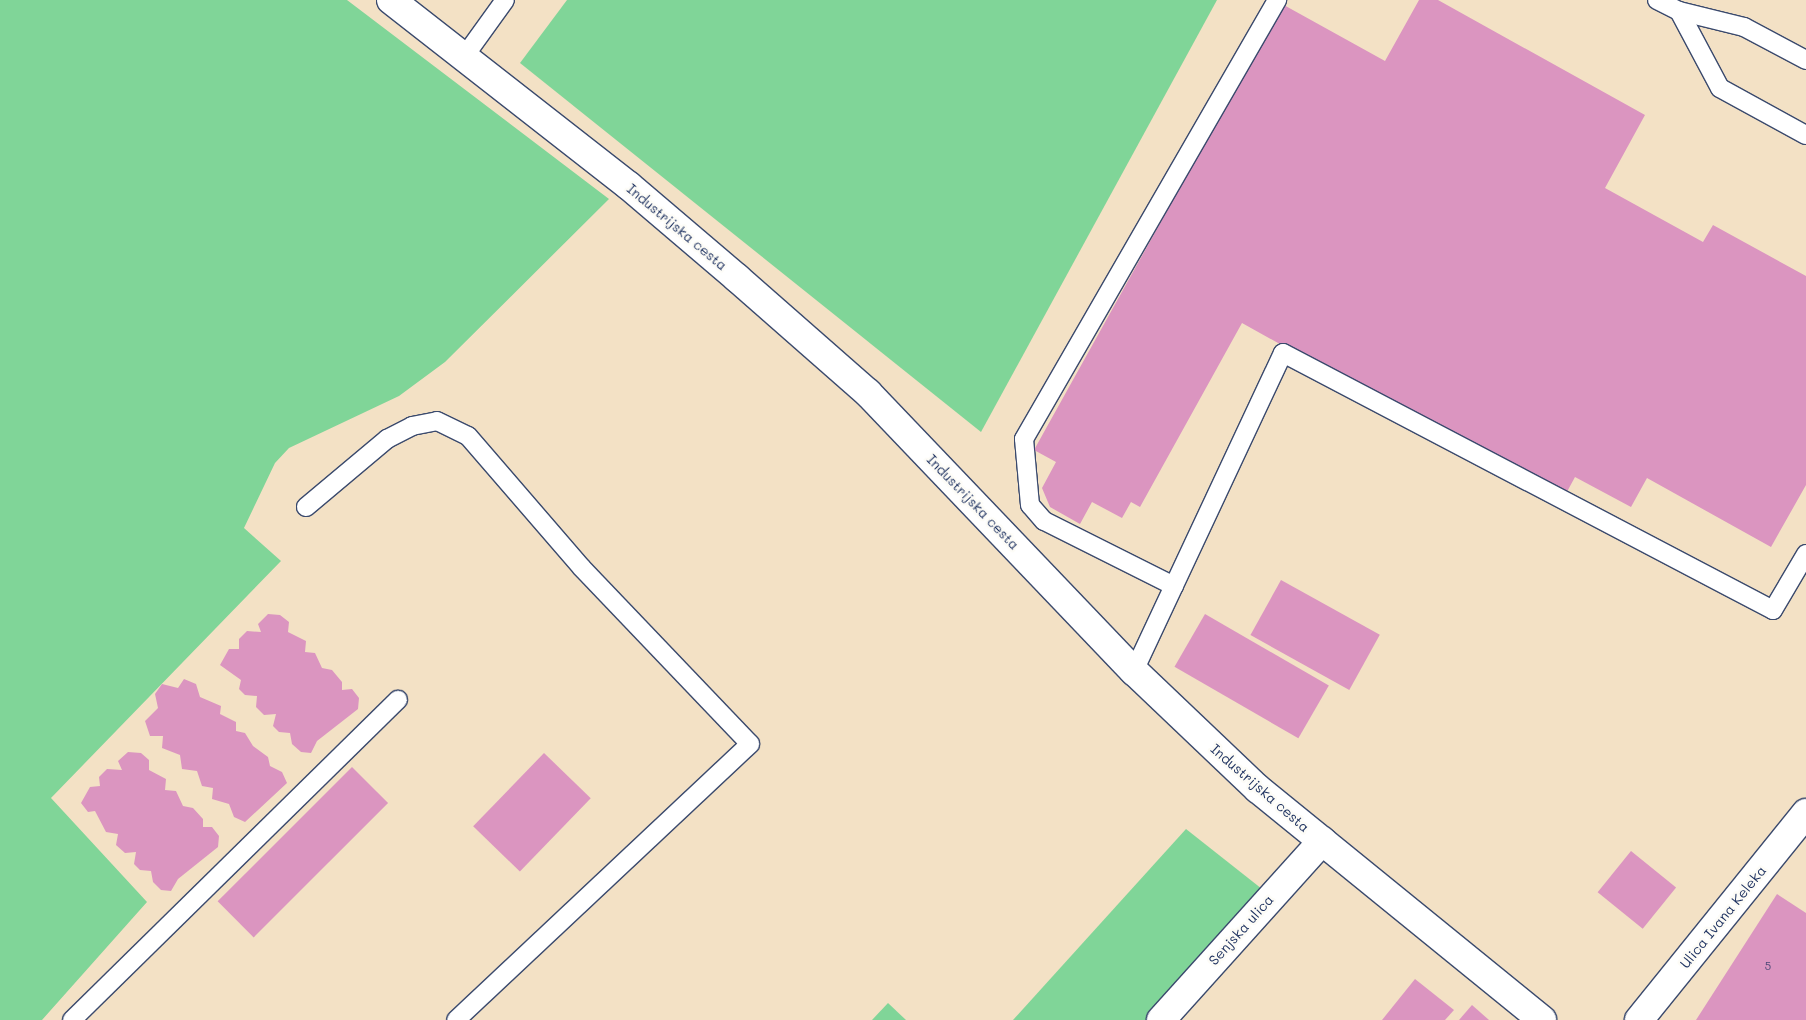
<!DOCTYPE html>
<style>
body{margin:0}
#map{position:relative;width:1806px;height:1020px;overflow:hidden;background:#f3e1c5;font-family:Mali,sans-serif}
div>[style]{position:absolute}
.green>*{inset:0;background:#80d598}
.building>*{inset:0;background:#db95c0;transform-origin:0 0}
.roads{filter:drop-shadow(1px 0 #3b4a6d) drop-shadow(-1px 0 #3b4a6d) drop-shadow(0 1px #3b4a6d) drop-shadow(0 -1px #3b4a6d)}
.service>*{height:18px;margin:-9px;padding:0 9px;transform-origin:9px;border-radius:9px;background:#fff}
.minor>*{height:28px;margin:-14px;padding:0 14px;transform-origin:14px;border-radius:14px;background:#fff}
.tertiary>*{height:28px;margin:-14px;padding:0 14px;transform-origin:14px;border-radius:14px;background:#fff}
span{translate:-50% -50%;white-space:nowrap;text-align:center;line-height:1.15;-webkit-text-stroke:5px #fdfcf7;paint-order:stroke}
.number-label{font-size:11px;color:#4b4876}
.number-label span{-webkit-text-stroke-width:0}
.street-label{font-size:14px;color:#1b2f5e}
</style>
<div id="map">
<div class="green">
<div style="clip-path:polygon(0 0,347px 0,609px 199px,445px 362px,399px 396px,289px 448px,275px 463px,244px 528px,281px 561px,51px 798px,147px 902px,42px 1020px,0 1020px)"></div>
<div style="clip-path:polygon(567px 0,1217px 0,981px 432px,520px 63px)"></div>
<div style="clip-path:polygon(1186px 829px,1262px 889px,1155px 1020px,1013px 1020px)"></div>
<div style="clip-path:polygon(888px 1003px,906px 1020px,872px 1020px)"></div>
</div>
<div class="building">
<div style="clip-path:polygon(1419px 0,1438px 0,1645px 115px,1605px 188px,1703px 242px,1713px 225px,1806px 276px,1806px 485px,1771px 547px,1647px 478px,1631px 507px,1575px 477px,1562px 501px,1242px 323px,1140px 507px,1131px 502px,1122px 518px,1092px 502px,1080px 524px,1050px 507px,1042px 488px,1056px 462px,1034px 450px,1282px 4px,1385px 61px)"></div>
<div style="left:1281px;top:580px;width:113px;height:63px;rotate:29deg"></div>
<div style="clip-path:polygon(268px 614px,280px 615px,289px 622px,288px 632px,306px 641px,305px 652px,315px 653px,322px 668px,332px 670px,342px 682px,342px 690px,352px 689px,359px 698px,358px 709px,317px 741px,311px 753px,301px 752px,292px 744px,290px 733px,279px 732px,273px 726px,276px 714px,264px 715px,256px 707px,257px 696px,245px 695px,239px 689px,241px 680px,220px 665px,229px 649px,239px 649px,239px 639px,247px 631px,261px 632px,258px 624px)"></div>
<div style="left:1205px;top:614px;width:143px;height:61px;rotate:30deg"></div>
<div style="clip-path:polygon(184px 679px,196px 684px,200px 697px,221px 706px,220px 714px,236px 722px,236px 731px,245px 733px,253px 746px,268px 757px,270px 766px,282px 772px,287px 783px,245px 822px,234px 817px,229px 804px,212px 799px,213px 788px,202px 786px,197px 771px,182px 769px,180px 755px,162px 748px,163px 736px,150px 736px,145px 721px,158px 708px,155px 694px,162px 684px,178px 688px)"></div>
<div style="clip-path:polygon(128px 752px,141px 753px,149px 760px,149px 770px,166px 779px,165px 790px,176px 791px,183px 806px,193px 808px,203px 819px,203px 827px,212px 827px,219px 836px,218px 847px,178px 879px,171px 891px,161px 890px,153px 882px,151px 871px,140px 870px,134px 864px,136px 852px,125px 853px,116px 845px,118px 834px,106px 832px,95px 811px,88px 812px,81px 803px,90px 787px,100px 786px,99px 777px,107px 769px,122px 770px,118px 761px)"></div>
<div style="left:544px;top:753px;width:65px;height:102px;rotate:44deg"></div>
<div style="left:352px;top:767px;width:51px;height:190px;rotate:45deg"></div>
<div style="left:1631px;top:851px;width:58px;height:53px;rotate:39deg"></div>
<div style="clip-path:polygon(1777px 894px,1806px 913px,1806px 1020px,1696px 1020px)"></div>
<div style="clip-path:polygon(1415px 979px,1454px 1010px,1445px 1020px,1382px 1020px)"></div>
<div style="clip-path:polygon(1472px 1005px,1489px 1020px,1459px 1020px)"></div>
</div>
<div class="roads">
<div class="service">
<div style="left:1657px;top:0;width:25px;rotate:27deg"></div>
<div style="left:1679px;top:11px;width:67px;rotate:13.8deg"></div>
<div style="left:1744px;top:27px;width:70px;rotate:28deg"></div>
<div style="left:1679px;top:11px;width:87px;rotate:62deg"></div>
<div style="left:1720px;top:88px;width:98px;rotate:28.7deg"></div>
<div style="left:464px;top:57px;width:70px;rotate:-54.3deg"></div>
<div style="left:306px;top:507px;width:106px;rotate:-40deg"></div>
<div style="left:387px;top:439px;width:28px;rotate:-27deg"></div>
<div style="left:412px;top:426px;width:25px;rotate:-11deg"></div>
<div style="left:437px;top:421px;width:34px;rotate:26deg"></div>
<div style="left:468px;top:436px;width:174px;rotate:49.2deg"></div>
<div style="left:582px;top:568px;width:243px;rotate:46.3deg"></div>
<div style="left:750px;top:744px;width:403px;rotate:136.8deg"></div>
<div style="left:1174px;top:586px;width:145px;rotate:-153.4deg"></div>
<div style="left:1044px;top:521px;width:21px;rotate:-131deg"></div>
<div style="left:1030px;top:505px;width:66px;rotate:-95.2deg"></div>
<div style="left:1024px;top:439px;width:507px;rotate:-60.04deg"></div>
<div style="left:1134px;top:671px;width:351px;rotate:-64.9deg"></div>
<div style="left:1283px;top:353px;width:553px;rotate:27.68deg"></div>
<div style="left:1773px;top:610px;width:65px;rotate:-59.5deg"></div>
<div style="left:72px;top:1020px;width:457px;rotate:-44.5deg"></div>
</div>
<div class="minor">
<div style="left:1161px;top:1020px;width:241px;rotate:-48deg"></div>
<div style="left:1639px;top:1020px;width:266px;rotate:-51.1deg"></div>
</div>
<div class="tertiary">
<div style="left:391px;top:0;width:302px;rotate:38deg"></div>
<div style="left:629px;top:186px;width:142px;rotate:40.4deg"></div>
<div style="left:737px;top:278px;width:174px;rotate:41.3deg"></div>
<div style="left:868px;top:393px;width:385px;rotate:46.3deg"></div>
<div style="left:1134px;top:671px;width:171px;rotate:43.6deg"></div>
<div style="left:1258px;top:789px;width:366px;rotate:39.1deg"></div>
</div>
</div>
<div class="number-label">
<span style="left:1768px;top:966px">5</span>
</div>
<div class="street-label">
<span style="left:677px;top:227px;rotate:40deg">Industrijska cesta</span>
<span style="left:973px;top:502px;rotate:46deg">Industrijska cesta</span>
<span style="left:1260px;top:788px;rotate:41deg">Industrijska cesta</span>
<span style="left:1723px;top:917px;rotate:-51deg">Ulica Ivana Keleka</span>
<span style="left:1241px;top:930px;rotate:-48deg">Senjska ulica</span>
</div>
</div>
